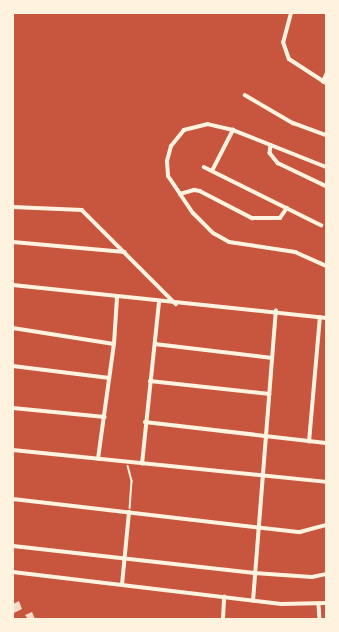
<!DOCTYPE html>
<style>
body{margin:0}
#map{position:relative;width:339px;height:632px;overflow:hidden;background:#c8553d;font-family:"DejaVu Sans",sans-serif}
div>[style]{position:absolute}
.building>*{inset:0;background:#f7dbc8}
.path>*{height:1.5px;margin:-0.75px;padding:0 0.75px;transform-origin:0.75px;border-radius:0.75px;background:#fff3e0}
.minor>*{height:3.5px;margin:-1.75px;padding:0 1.75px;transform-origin:1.75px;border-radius:1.75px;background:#fff3e0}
.tertiary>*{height:4px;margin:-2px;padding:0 2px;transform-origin:2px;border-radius:2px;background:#fff3e0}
span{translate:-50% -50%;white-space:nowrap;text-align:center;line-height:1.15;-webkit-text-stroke:3.5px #fff3e0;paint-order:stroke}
.frame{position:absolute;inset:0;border:14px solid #fff3e0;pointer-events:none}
</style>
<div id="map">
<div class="building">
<div style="clip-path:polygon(19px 601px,22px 609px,14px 613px,13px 604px)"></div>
<div style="clip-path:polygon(32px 612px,35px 619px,28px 619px,25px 615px)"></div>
</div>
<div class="path">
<div style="left:128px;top:466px;width:16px;rotate:75deg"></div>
<div style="left:132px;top:481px;width:27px;rotate:94deg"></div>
</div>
<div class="minor">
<div style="left:323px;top:82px;width:8px;rotate:-67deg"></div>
<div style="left:245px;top:95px;width:56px;rotate:30.3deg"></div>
<div style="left:293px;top:123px;width:35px;rotate:20deg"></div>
<div style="left:271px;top:145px;width:8px;rotate:97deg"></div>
<div style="left:270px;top:153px;width:13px;rotate:51deg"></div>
<div style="left:278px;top:163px;width:53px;rotate:25.6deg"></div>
<div style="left:204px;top:167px;width:131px;rotate:26.4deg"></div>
<div style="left:212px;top:171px;width:46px;rotate:-62.9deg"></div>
<div style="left:180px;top:194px;width:15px;rotate:-16deg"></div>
<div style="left:194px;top:190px;width:6px;rotate:9deg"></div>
<div style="left:200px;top:191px;width:59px;rotate:27.4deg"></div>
<div style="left:252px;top:218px;width:28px"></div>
<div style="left:280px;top:218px;width:12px;rotate:-55deg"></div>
<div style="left:13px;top:207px;width:69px;rotate:2.5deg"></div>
<div style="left:82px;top:210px;width:133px;rotate:45deg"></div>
<div style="left:13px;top:242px;width:112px;rotate:5.1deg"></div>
<div style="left:13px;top:285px;width:315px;rotate:6deg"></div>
<div style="left:13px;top:328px;width:102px;rotate:9deg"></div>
<div style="left:155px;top:344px;width:118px;rotate:6.8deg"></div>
<div style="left:13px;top:366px;width:97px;rotate:7.1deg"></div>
<div style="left:150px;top:381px;width:120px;rotate:6.2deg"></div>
<div style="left:13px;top:408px;width:92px;rotate:5.6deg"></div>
<div style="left:145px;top:422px;width:182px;rotate:6.6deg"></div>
<div style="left:309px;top:442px;width:125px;rotate:-85deg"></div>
<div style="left:13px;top:450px;width:315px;rotate:5.8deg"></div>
<div style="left:98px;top:459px;width:116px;rotate:-82.1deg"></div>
<div style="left:114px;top:344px;width:46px;rotate:-86.3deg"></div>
<div style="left:142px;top:464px;width:163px;rotate:-84deg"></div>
<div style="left:13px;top:499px;width:289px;rotate:6.6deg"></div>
<div style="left:300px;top:532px;width:27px;rotate:-15deg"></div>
<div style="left:13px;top:572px;width:270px;rotate:6.8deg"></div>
<div style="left:281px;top:604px;width:45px;rotate:-1.3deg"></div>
<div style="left:122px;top:585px;width:73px;rotate:-84.5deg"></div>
<div style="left:253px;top:601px;width:291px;rotate:-85.5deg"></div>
<div style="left:319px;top:605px;width:14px;rotate:86deg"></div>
<div style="left:223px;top:619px;width:22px;rotate:-87deg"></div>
</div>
<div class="tertiary">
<div style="left:291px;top:13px;width:30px;rotate:105deg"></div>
<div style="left:283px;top:42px;width:18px;rotate:71deg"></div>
<div style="left:289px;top:59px;width:44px;rotate:33deg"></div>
<div style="left:326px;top:167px;width:100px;rotate:-158.3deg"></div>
<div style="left:233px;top:130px;width:26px;rotate:-167deg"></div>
<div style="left:208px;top:124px;width:25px;rotate:166deg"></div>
<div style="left:184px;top:130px;width:21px;rotate:129deg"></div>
<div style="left:171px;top:146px;width:16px;rotate:105deg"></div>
<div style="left:167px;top:161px;width:15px;rotate:86deg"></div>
<div style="left:168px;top:176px;width:22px;rotate:56deg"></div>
<div style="left:180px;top:194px;width:23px;rotate:56deg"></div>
<div style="left:193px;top:213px;width:28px;rotate:45deg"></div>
<div style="left:213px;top:233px;width:18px;rotate:29deg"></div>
<div style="left:229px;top:242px;width:67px;rotate:8.6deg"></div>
<div style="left:295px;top:252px;width:34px;rotate:24deg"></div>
<div style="left:13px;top:546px;width:243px;rotate:6.4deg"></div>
<div style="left:254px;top:573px;width:58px;rotate:3.9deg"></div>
<div style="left:312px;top:577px;width:14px;rotate:-12deg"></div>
</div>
<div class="frame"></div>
</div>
